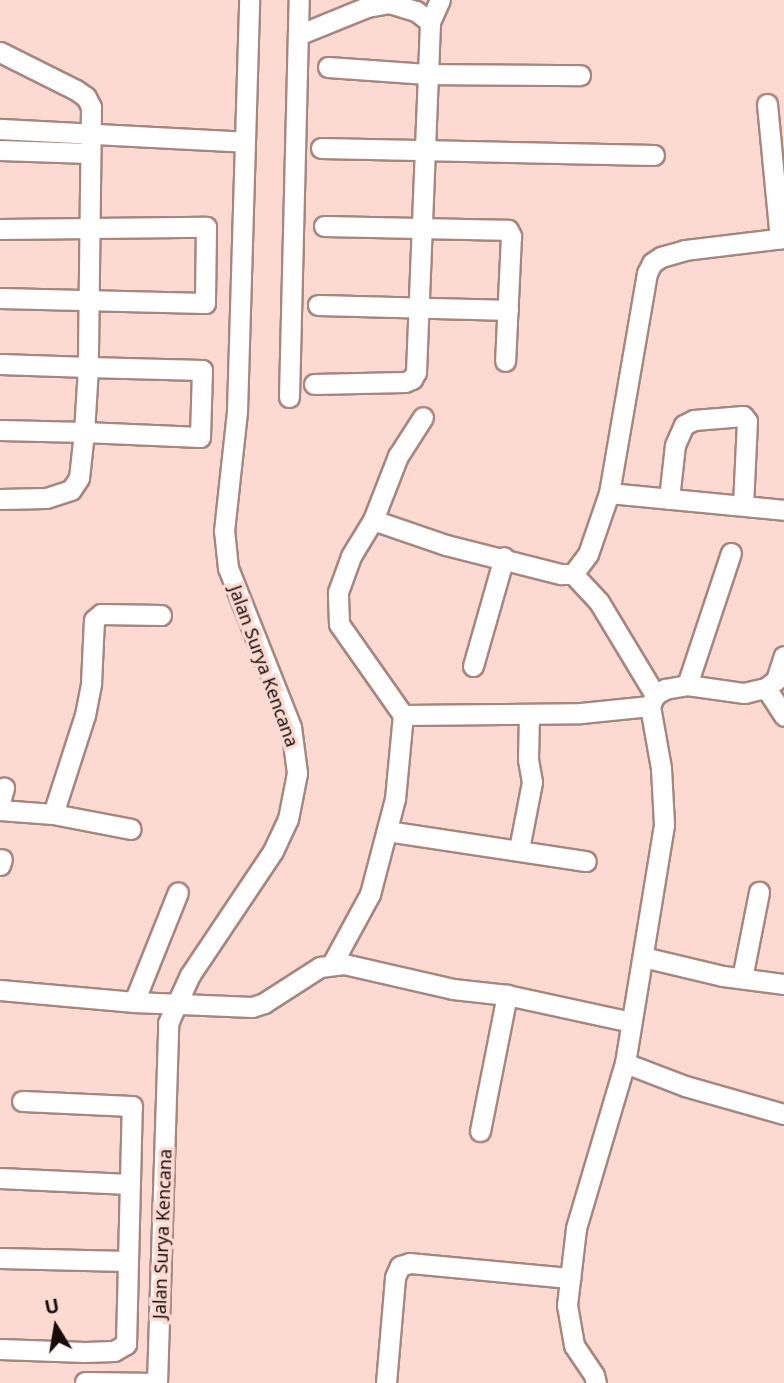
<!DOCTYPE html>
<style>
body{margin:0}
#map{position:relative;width:784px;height:1383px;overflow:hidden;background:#fcdad2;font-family:"Noto Sans",sans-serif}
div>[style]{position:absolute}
.roads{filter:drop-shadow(2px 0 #a68780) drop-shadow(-2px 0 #a68780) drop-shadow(0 2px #a68780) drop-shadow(0 -2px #a68780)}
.minor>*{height:19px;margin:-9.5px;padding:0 9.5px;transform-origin:9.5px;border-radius:9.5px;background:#fff}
span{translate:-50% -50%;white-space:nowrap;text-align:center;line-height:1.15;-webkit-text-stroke:7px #fcdad2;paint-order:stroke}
.street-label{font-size:18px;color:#160b09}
.north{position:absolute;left:21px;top:1292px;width:70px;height:70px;-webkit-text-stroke:5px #fcdad2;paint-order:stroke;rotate:349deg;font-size:19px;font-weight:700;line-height:28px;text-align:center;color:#160b09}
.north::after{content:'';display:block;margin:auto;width:24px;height:32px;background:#160b09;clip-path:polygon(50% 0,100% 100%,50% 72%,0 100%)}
</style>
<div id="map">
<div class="roads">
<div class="minor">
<div style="left:298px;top:35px;width:74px;rotate:-22.1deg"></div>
<div style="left:367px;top:7px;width:22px;rotate:-10deg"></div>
<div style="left:389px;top:3px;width:28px;rotate:17deg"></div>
<div style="left:416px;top:11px;width:18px;rotate:38deg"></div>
<div style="left:0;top:52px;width:85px;rotate:26.6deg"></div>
<div style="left:76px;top:90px;width:12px;rotate:35deg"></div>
<div style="left:86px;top:97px;width:11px;rotate:63deg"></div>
<div style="left:91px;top:107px;width:260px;rotate:90.7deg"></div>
<div style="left:88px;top:367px;width:65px;rotate:93.5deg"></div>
<div style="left:84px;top:432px;width:116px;rotate:2.5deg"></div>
<div style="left:200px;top:437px;width:67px;rotate:-88.3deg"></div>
<div style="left:202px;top:370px;width:114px;rotate:-178.5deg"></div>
<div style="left:88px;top:367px;width:88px;rotate:-178deg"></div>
<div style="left:328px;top:67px;width:99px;rotate:4deg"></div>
<div style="left:427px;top:74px;width:153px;rotate:0.4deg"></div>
<div style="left:767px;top:104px;width:135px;rotate:84.5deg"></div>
<div style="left:0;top:129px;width:245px;rotate:3deg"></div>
<div style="left:321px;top:148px;width:333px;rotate:1.2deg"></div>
<div style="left:0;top:150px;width:89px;rotate:1.9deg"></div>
<div style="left:324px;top:226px;width:184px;rotate:1.2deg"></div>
<div style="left:508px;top:230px;width:7px;rotate:63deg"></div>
<div style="left:511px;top:236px;width:125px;rotate:92.7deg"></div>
<div style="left:0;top:229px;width:206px;rotate:-0.6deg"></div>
<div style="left:206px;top:227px;width:76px;rotate:90.8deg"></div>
<div style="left:205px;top:303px;width:205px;rotate:-178.6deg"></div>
<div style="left:318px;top:305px;width:190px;rotate:1.5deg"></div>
<div style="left:314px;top:384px;width:91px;rotate:-1.3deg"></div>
<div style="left:405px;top:382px;width:8px;rotate:-23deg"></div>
<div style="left:412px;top:379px;width:8px;rotate:-60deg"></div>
<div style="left:416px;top:372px;width:350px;rotate:-87.7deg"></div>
<div style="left:430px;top:22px;width:24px;rotate:-66deg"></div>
<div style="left:289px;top:397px;width:397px;rotate:-88.6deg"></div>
<div style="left:0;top:430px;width:84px;rotate:1.4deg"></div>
<div style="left:84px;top:432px;width:46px;rotate:96.2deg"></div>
<div style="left:79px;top:478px;width:14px;rotate:124deg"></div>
<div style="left:71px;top:490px;width:26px;rotate:162deg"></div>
<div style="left:46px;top:498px;width:46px;rotate:178.8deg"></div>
<div style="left:609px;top:493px;width:176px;rotate:5.5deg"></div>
<div style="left:669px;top:499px;width:54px;rotate:-83.7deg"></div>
<div style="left:675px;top:445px;width:22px;rotate:-66deg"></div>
<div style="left:684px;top:425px;width:11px;rotate:-27deg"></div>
<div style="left:694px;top:420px;width:49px;rotate:-4.7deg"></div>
<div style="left:743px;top:416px;width:6px;rotate:51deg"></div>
<div style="left:747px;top:421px;width:84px;rotate:92.7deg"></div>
<div style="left:373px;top:520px;width:77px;rotate:18.9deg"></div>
<div style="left:446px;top:545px;width:119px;rotate:14.2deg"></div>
<div style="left:561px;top:574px;width:12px"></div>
<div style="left:573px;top:574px;width:25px;rotate:-53deg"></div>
<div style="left:588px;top:554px;width:65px;rotate:-71deg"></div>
<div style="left:609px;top:493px;width:223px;rotate:-80.2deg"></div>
<div style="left:647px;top:273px;width:11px;rotate:-63deg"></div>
<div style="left:652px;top:263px;width:11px;rotate:-34deg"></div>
<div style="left:661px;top:257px;width:25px;rotate:-16deg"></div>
<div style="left:685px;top:250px;width:100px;rotate:-6.9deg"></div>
<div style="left:573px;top:574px;width:38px;rotate:47deg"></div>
<div style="left:599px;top:602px;width:109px;rotate:58.9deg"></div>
<div style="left:473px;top:666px;width:113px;rotate:-74.1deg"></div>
<div style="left:687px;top:685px;width:139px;rotate:-71.6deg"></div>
<div style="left:766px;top:688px;width:33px;rotate:57deg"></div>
<div style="left:403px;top:715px;width:178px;rotate:-0.6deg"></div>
<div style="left:581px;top:713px;width:69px;rotate:-5.8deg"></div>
<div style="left:0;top:802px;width:15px;rotate:-74deg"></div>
<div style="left:0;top:810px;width:53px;rotate:4.3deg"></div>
<div style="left:53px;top:814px;width:79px;rotate:10.9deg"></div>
<div style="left:53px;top:814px;width:104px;rotate:-72.1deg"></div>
<div style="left:85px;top:715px;width:33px;rotate:-79deg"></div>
<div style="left:91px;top:683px;width:63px;rotate:-87.3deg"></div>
<div style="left:94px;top:620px;width:9px;rotate:-41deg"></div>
<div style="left:101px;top:614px;width:60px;rotate:1deg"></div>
<div style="left:387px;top:831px;width:201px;rotate:8.6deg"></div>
<div style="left:519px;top:849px;width:68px;rotate:-79deg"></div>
<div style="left:532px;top:782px;width:23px;rotate:-100deg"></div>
<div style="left:528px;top:759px;width:44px;rotate:-88.7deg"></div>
<div style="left:0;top:865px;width:6px;rotate:-72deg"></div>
<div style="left:643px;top:957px;width:82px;rotate:13.4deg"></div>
<div style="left:723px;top:976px;width:62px;rotate:7.5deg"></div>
<div style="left:332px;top:964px;width:80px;rotate:-61.5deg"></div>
<div style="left:370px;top:894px;width:98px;rotate:-75.3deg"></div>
<div style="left:395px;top:799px;width:84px;rotate:-84.6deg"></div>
<div style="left:403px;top:715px;width:111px;rotate:-125.1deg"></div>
<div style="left:339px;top:624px;width:32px;rotate:-92deg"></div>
<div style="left:338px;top:592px;width:38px;rotate:-70deg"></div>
<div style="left:351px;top:556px;width:42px;rotate:-58.6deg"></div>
<div style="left:373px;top:520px;width:69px;rotate:-68.7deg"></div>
<div style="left:398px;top:456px;width:46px;rotate:-57.3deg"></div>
<div style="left:742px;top:978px;width:88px;rotate:-78.8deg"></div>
<div style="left:0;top:990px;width:135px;rotate:5.1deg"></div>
<div style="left:134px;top:1002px;width:118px;rotate:2.4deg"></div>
<div style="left:252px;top:1007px;width:13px;rotate:-18deg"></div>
<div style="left:264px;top:1003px;width:67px;rotate:-32.7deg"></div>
<div style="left:320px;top:967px;width:24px;rotate:-7deg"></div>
<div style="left:344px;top:964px;width:112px;rotate:12.9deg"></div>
<div style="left:453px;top:989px;width:54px;rotate:6.3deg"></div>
<div style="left:507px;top:995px;width:127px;rotate:12.3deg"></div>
<div style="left:134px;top:1002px;width:118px;rotate:-68.2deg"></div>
<div style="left:625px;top:1063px;width:64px;rotate:21deg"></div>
<div style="left:685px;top:1086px;width:103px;rotate:15.8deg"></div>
<div style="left:480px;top:1131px;width:139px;rotate:-78.8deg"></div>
<div style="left:0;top:1178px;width:129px;rotate:2.7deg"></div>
<div style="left:0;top:1258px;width:127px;rotate:1.4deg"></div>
<div style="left:0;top:1349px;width:85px;rotate:2deg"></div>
<div style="left:85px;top:1352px;width:29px;rotate:-2deg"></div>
<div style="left:114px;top:1351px;width:14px;rotate:-30deg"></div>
<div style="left:126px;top:1344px;width:238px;rotate:-88.6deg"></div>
<div style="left:132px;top:1106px;width:110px;rotate:-177.4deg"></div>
<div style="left:85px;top:1382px;width:72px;rotate:0.8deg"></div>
<div style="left:157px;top:1383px;width:360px;rotate:-88.2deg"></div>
<div style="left:168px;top:1023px;width:53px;rotate:-65.4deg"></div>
<div style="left:190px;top:975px;width:149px;rotate:-56.2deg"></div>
<div style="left:273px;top:851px;width:35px;rotate:-65deg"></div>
<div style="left:288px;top:819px;width:47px;rotate:-78.9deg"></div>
<div style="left:297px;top:773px;width:46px;rotate:-97.4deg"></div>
<div style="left:291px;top:727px;width:171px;rotate:-111.6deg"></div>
<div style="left:228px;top:568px;width:37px;rotate:-96deg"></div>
<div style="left:224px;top:531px;width:121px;rotate:-83.8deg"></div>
<div style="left:237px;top:411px;width:411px;rotate:-88.3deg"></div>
<div style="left:386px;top:1383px;width:106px;rotate:-85.1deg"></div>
<div style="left:395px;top:1277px;width:12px;rotate:-66deg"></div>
<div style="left:400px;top:1266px;width:10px;rotate:-17deg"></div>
<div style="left:410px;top:1263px;width:161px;rotate:5.4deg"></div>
<div style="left:596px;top:1383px;width:8px;rotate:-104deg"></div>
<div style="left:594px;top:1375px;width:36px;rotate:-124deg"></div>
<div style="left:574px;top:1345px;width:41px;rotate:-99.9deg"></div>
<div style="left:567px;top:1305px;width:78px;rotate:-83.3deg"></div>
<div style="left:576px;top:1228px;width:172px;rotate:-73.5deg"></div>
<div style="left:625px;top:1063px;width:242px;rotate:-80.7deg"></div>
<div style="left:664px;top:824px;width:56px;rotate:-93.1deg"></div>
<div style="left:661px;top:768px;width:63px;rotate:-100.1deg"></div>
<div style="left:650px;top:706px;width:12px;rotate:-66deg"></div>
<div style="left:655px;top:695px;width:12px;rotate:-31deg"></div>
<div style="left:665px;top:689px;width:22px;rotate:-10deg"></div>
<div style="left:687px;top:685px;width:58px;rotate:8deg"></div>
<div style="left:744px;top:693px;width:23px;rotate:-13deg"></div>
<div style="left:766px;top:688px;width:13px;rotate:-39deg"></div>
<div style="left:776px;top:680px;width:25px;rotate:-72deg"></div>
</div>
</div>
<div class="street-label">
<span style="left:264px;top:666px;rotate:70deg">Jalan Surya Kencana</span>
<span style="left:162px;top:1234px;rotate:-88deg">Jalan Surya Kencana</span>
</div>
<div class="north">U</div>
</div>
